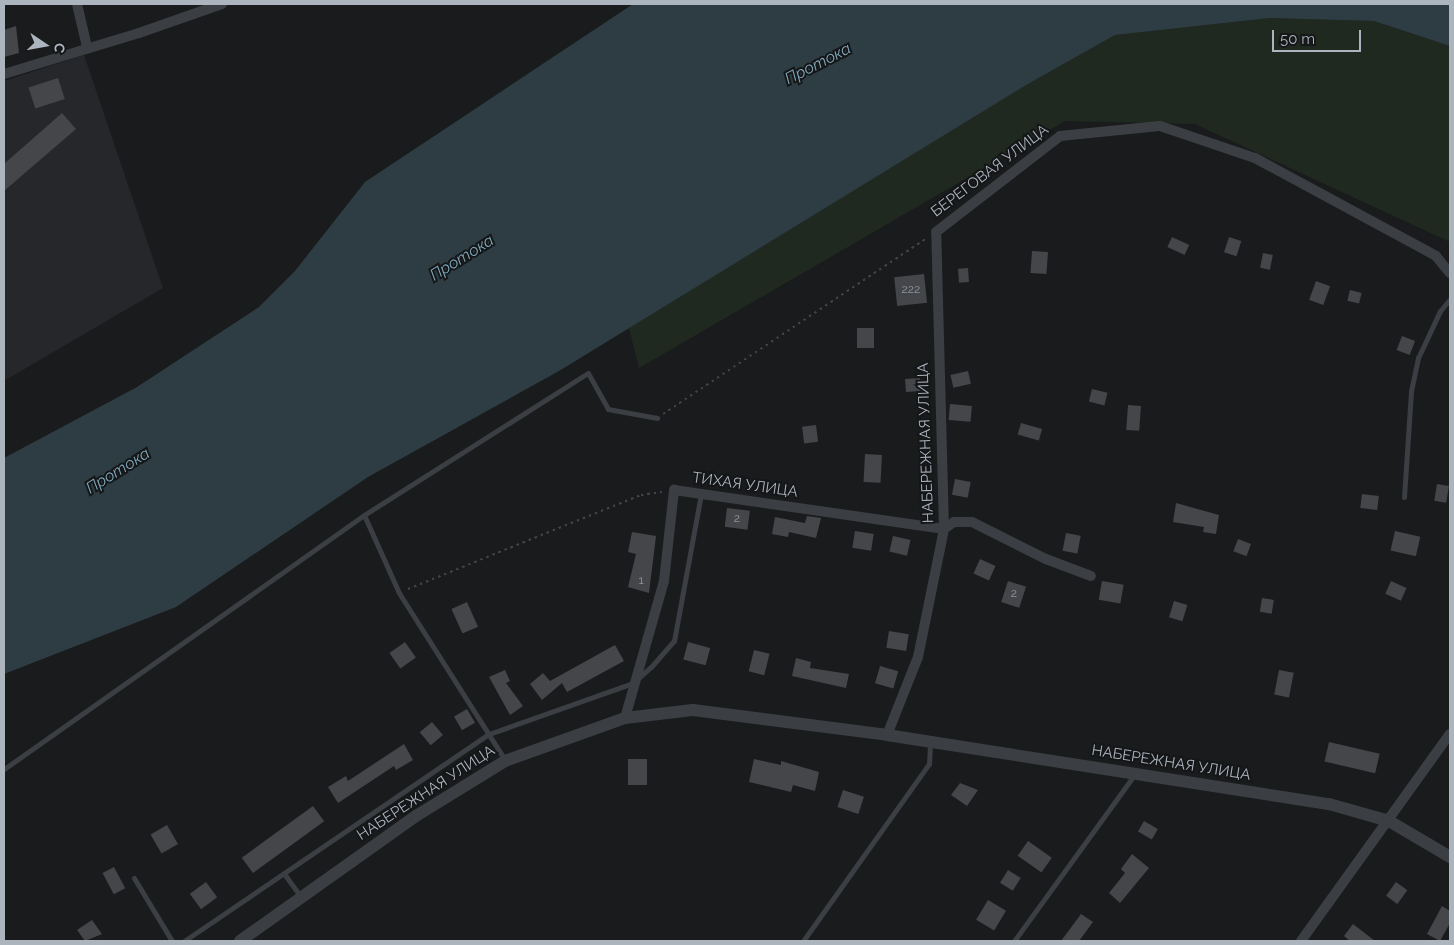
<!DOCTYPE html>
<meta charset="utf-8">
<style>
body{margin:0}
#map{position:relative;width:1454px;height:945px;overflow:hidden;background:#1a1b1d;font-family:Raleway,sans-serif}
div>[style]{position:absolute}
.built>*{inset:0;background:#26272b}
.green>*{inset:0;background:#202920}
.water>*{inset:0;background:#2e3d43}
.building>*{inset:0;background:#44464a;transform-origin:0 0}
.path>*{height:2px;margin-top:-1px;transform-origin:0;background:repeating-linear-gradient(90deg,#41454a 0 2.5px,transparent 0 6.5px)}
.service>*{height:5px;margin:-2.5px;padding:0 2.5px;transform-origin:2.5px;border-radius:2.5px;background:#3b3e43}
.minor>*{height:10px;margin:-5px;padding:0 5px;transform-origin:5px;border-radius:5px;background:#3b3e43}
.tertiary>*{height:12px;margin:-6px;padding:0 6px;transform-origin:6px;border-radius:6px;background:#3b3e43}
span{translate:-50% -50%;white-space:nowrap;text-align:center;line-height:1.15;-webkit-text-stroke:4px #151618;paint-order:stroke}
.number-label{font-size:12px;color:#9298a1}
.number-label span{-webkit-text-stroke-width:0}
.street-label{font-size:15px;color:#acb4be}
.water-label{font-size:16px;color:#80a9bb;font-style:italic}
.frame{position:absolute;inset:0;border:5px solid #acb4be;pointer-events:none}
.north{position:absolute;left:20px;top:20px;width:50px;height:50px;-webkit-text-stroke:4px #151618;paint-order:stroke;rotate:102deg;font-size:14px;font-weight:700;line-height:20px;text-align:center;color:#acb4be}
.north::after{content:'';display:block;margin:auto;width:18px;height:22px;background:#acb4be;clip-path:polygon(50% 0,100% 100%,50% 72%,0 100%)}
.scale{position:absolute;left:1272px;top:30px;width:89px;height:22px;box-sizing:border-box;border:2px solid #acb4be;border-top:0;padding-left:6px;font-size:15px;line-height:18px;white-space:nowrap;color:#acb4be;-webkit-text-stroke:4px #151618;paint-order:stroke}
</style>
<div id="map">
<div class="built">
<div style="clip-path:polygon(84px 55px,163px 288px,4px 381px,4px 81px)"></div>
</div>
<div class="green">
<div style="clip-path:polygon(1270px 18px,1374px 21px,1450px 46px,1450px 242px,1195px 124px,1065px 121px,639px 368px,629px 328px,1028px 84px,1115px 35px)"></div>
</div>
<div class="water">
<div style="clip-path:polygon(633px 4px,1450px 4px,1450px 46px,1374px 21px,1270px 18px,1115px 35px,1028px 84px,559px 371px,368px 477px,176px 607px,4px 674px,4px 458px,137px 387px,259px 307px,295px 271px,365px 182px)"></div>
</div>
<div class="building">
<div style="clip-path:polygon(16px 26px,19px 53px,4px 57px,4px 30px)"></div>
<div style="left:58px;top:78px;width:22px;height:31px;rotate:72deg"></div>
<div style="clip-path:polygon(62px 113px,76px 129px,4px 191px,4px 164px)"></div>
<div style="left:1172px;top:237px;width:19px;height:11px;rotate:25deg"></div>
<div style="left:1229px;top:237px;width:13px;height:16px;rotate:18deg"></div>
<div style="left:1032px;top:251px;width:16px;height:22px;rotate:4deg"></div>
<div style="left:1263px;top:253px;width:10px;height:15px;rotate:11deg"></div>
<div style="left:968px;top:268px;width:14px;height:10px;rotate:86deg"></div>
<div style="left:924px;top:274px;width:29px;height:30px;rotate:84deg"></div>
<div style="left:1316px;top:281px;width:15px;height:20px;rotate:20deg"></div>
<div style="left:1350px;top:290px;width:12px;height:11px;rotate:14deg"></div>
<div style="left:857px;top:328px;width:17px;height:20px"></div>
<div style="left:1402px;top:336px;width:14px;height:15px;rotate:21deg"></div>
<div style="left:968px;top:371px;width:13px;height:18px;rotate:77deg"></div>
<div style="left:920px;top:378px;width:13px;height:15px;rotate:86deg"></div>
<div style="left:1092px;top:389px;width:16px;height:13px;rotate:14deg"></div>
<div style="left:950px;top:404px;width:22px;height:16px;rotate:5deg"></div>
<div style="left:1128px;top:405px;width:13px;height:25px;rotate:4deg"></div>
<div style="left:1021px;top:423px;width:22px;height:12px;rotate:16deg"></div>
<div style="left:816px;top:425px;width:17px;height:14px;rotate:83deg"></div>
<div style="left:865px;top:454px;width:17px;height:28px;rotate:3deg"></div>
<div style="left:955px;top:479px;width:16px;height:16px;rotate:11deg"></div>
<div style="left:1437px;top:484px;width:12px;height:17px;rotate:9deg"></div>
<div style="left:1362px;top:494px;width:17px;height:14px;rotate:7deg"></div>
<div style="clip-path:polygon(1176px 503px,1219px 515px,1216px 534px,1203px 532px,1204px 527px,1173px 522px)"></div>
<div style="left:727px;top:508px;width:23px;height:19px;rotate:7deg"></div>
<div style="clip-path:polygon(807px 516px,821px 518px,816px 538px,789px 532px,788px 537px,772px 534px,775px 517px,805px 523px)"></div>
<div style="left:855px;top:531px;width:19px;height:17px;rotate:9deg"></div>
<div style="left:1395px;top:531px;width:26px;height:20px;rotate:13deg"></div>
<div style="clip-path:polygon(632px 532px,656px 536px,649px 593px,628px 587px,636px 554px,628px 552px)"></div>
<div style="left:1066px;top:533px;width:15px;height:18px;rotate:11deg"></div>
<div style="left:893px;top:536px;width:18px;height:16px;rotate:13deg"></div>
<div style="left:1238px;top:539px;width:14px;height:13px;rotate:21deg"></div>
<div style="left:980px;top:559px;width:17px;height:16px;rotate:24deg"></div>
<div style="left:1008px;top:581px;width:19px;height:22px;rotate:18deg"></div>
<div style="left:1102px;top:581px;width:22px;height:19px;rotate:10deg"></div>
<div style="left:1391px;top:581px;width:17px;height:14px;rotate:24deg"></div>
<div style="left:1262px;top:598px;width:12px;height:14px;rotate:9deg"></div>
<div style="left:1174px;top:601px;width:14px;height:17px;rotate:17deg"></div>
<div style="left:467px;top:602px;width:27px;height:17px;rotate:66deg"></div>
<div style="left:889px;top:631px;width:20px;height:17px;rotate:9deg"></div>
<div style="left:405px;top:642px;width:19px;height:19px;rotate:55deg"></div>
<div style="left:688px;top:642px;width:23px;height:18px;rotate:15deg"></div>
<div style="clip-path:polygon(615px 645px,624px 661px,567px 692px,562px 683px,542px 700px,530px 684px,543px 673px,550px 681px)"></div>
<div style="left:754px;top:650px;width:16px;height:22px;rotate:14deg"></div>
<div style="clip-path:polygon(796px 658px,811px 662px,810px 668px,849px 674px,846px 688px,792px 676px)"></div>
<div style="left:880px;top:666px;width:19px;height:18px;rotate:16deg"></div>
<div style="clip-path:polygon(505px 670px,510px 681px,506px 683px,523px 706px,510px 715px,489px 677px)"></div>
<div style="left:1279px;top:670px;width:15px;height:25px;rotate:11deg"></div>
<div style="left:467px;top:709px;width:16px;height:15px;rotate:60deg"></div>
<div style="left:432px;top:722px;width:17px;height:16px;rotate:50deg"></div>
<div style="left:1329px;top:742px;width:52px;height:20px;rotate:13deg"></div>
<div style="clip-path:polygon(404px 744px,413px 760px,396px 770px,394px 766px,338px 803px,328px 787px,346px 776px,348px 781px)"></div>
<div style="left:628px;top:759px;width:19px;height:26px"></div>
<div style="clip-path:polygon(754px 759px,781px 765px,781px 761px,819px 772px,815px 791px,793px 785px,791px 792px,749px 782px)"></div>
<div style="clip-path:polygon(960px 783px,978px 790px,967px 806px,951px 795px)"></div>
<div style="left:843px;top:790px;width:22px;height:18px;rotate:18deg"></div>
<div style="left:313px;top:806px;width:19px;height:88px;rotate:54deg"></div>
<div style="left:1144px;top:821px;width:16px;height:12px;rotate:30deg"></div>
<div style="left:167px;top:825px;width:22px;height:19px;rotate:60deg"></div>
<div style="left:1028px;top:841px;width:29px;height:18px;rotate:35deg"></div>
<div style="clip-path:polygon(1132px 854px,1149px 868px,1120px 903px,1109px 893px,1125px 873px,1121px 869px)"></div>
<div style="left:114px;top:867px;width:24px;height:13px;rotate:62deg"></div>
<div style="left:1008px;top:870px;width:15px;height:15px;rotate:32deg"></div>
<div style="left:206px;top:882px;width:19px;height:20px;rotate:54deg"></div>
<div style="left:1396px;top:882px;width:14px;height:17px;rotate:36deg"></div>
<div style="left:988px;top:900px;width:21px;height:23px;rotate:31deg"></div>
<div style="clip-path:polygon(1442px 906px,1450px 911px,1450px 923px,1440px 941px,1427px 934px)"></div>
<div style="clip-path:polygon(1081px 914px,1093px 922px,1079px 941px,1061px 941px)"></div>
<div style="clip-path:polygon(92px 920px,102px 934px,85px 941px,77px 930px)"></div>
<div style="clip-path:polygon(1353px 924px,1375px 941px,1350px 941px,1344px 936px)"></div>
</div>
<div class="path">
<div style="left:663px;top:414px;width:315px;rotate:-33.7deg"></div>
<div style="left:408px;top:589px;width:251px;rotate:-22deg"></div>
<div style="left:641px;top:495px;width:21px;rotate:-8deg"></div>
</div>
<div class="service">
<div style="left:1404px;top:497px;width:106px;rotate:-86.2deg"></div>
<div style="left:1411px;top:391px;width:34px;rotate:-78deg"></div>
<div style="left:1418px;top:358px;width:52px;rotate:-64.9deg"></div>
<div style="left:1440px;top:311px;width:16px;rotate:-50deg"></div>
<div style="left:364px;top:515px;width:85px;rotate:65.8deg"></div>
<div style="left:399px;top:593px;width:198px;rotate:57.6deg"></div>
<div style="left:4px;top:769px;width:441px;rotate:-35.2deg"></div>
<div style="left:364px;top:515px;width:265px;rotate:-32.4deg"></div>
<div style="left:588px;top:373px;width:41px;rotate:60.9deg"></div>
<div style="left:608px;top:409px;width:50px;rotate:10.4deg"></div>
<div style="left:285px;top:875px;width:27px;rotate:54deg"></div>
<div style="left:134px;top:878px;width:74px;rotate:58.9deg"></div>
<div style="left:184px;top:941px;width:369px;rotate:-34.2deg"></div>
<div style="left:489px;top:734px;width:153px;rotate:-19.5deg"></div>
<div style="left:633px;top:683px;width:24px;rotate:-42deg"></div>
<div style="left:651px;top:667px;width:35px;rotate:-49deg"></div>
<div style="left:674px;top:641px;width:149px;rotate:-79.6deg"></div>
<div style="left:803px;top:941px;width:217px;rotate:-54.6deg"></div>
<div style="left:929px;top:764px;width:22px;rotate:-87deg"></div>
<div style="left:1014px;top:941px;width:205px;rotate:-54.1deg"></div>
</div>
<div class="minor">
<div style="left:77px;top:4px;width:44px;rotate:76.9deg"></div>
<div style="left:4px;top:74px;width:141px;rotate:-16.9deg"></div>
<div style="left:139px;top:33px;width:88px;rotate:-19.3deg"></div>
<div style="left:625px;top:718px;width:142px;rotate:-74.1deg"></div>
<div style="left:664px;top:581px;width:92px;rotate:-83.7deg"></div>
<div style="left:674px;top:490px;width:273px;rotate:8.2deg"></div>
<div style="left:944px;top:529px;width:12px;rotate:-35deg"></div>
<div style="left:954px;top:522px;width:18px"></div>
<div style="left:972px;top:522px;width:83px;rotate:26.6deg"></div>
<div style="left:1046px;top:559px;width:48px;rotate:20.7deg"></div>
<div style="left:887px;top:735px;width:84px;rotate:-68.3deg"></div>
<div style="left:918px;top:657px;width:131px;rotate:-78.5deg"></div>
<div style="left:944px;top:529px;width:297px;rotate:-91.5deg"></div>
<div style="left:936px;top:232px;width:157px;rotate:-37.7deg"></div>
<div style="left:1060px;top:136px;width:100px;rotate:-5.7deg"></div>
<div style="left:1160px;top:126px;width:100px;rotate:18.6deg"></div>
<div style="left:1255px;top:158px;width:206px;rotate:28.4deg"></div>
<div style="left:1436px;top:256px;width:22px;rotate:51deg"></div>
<div style="left:1301px;top:941px;width:255px;rotate:-54.3deg"></div>
</div>
<div class="tertiary">
<div style="left:240px;top:941px;width:216px;rotate:-35.4deg"></div>
<div style="left:416px;top:816px;width:105px;rotate:-31.7deg"></div>
<div style="left:505px;top:761px;width:127px;rotate:-19.7deg"></div>
<div style="left:625px;top:718px;width:68px;rotate:-6.7deg"></div>
<div style="left:693px;top:710px;width:196px;rotate:7.3deg"></div>
<div style="left:887px;top:735px;width:447px;rotate:8.9deg"></div>
<div style="left:1329px;top:804px;width:62px;rotate:15.8deg"></div>
<div style="left:1389px;top:821px;width:71px;rotate:30.5deg"></div>
</div>
<div class="number-label">
<span style="left:911px;top:290px">222</span>
<span style="left:737px;top:519px">2</span>
<span style="left:641px;top:581px">1</span>
<span style="left:1014px;top:594px">2</span>
</div>
<div class="street-label">
<span style="left:990px;top:171px;rotate:-37deg">БЕРЕГОВАЯ УЛИЦА</span>
<span style="left:926px;top:443px;rotate:-92deg">НАБЕРЕЖНАЯ УЛИЦА</span>
<span style="left:745px;top:485px;rotate:8deg">ТИХАЯ УЛИЦА</span>
<span style="left:1171px;top:763px;rotate:9deg">НАБЕРЕЖНАЯ УЛИЦА</span>
<span style="left:426px;top:793px;rotate:-33deg">НАБЕРЕЖНАЯ УЛИЦА</span>
</div>
<div class="water-label">
<span style="left:818px;top:64px;rotate:-27deg">Протока</span>
<span style="left:462px;top:258px;rotate:-32deg">Протока</span>
<span style="left:118px;top:471px;rotate:-32deg">Протока</span>
</div>
<div class="frame"></div>
<div class="north">С</div>
<div class="scale">50 m</div>
</div>
